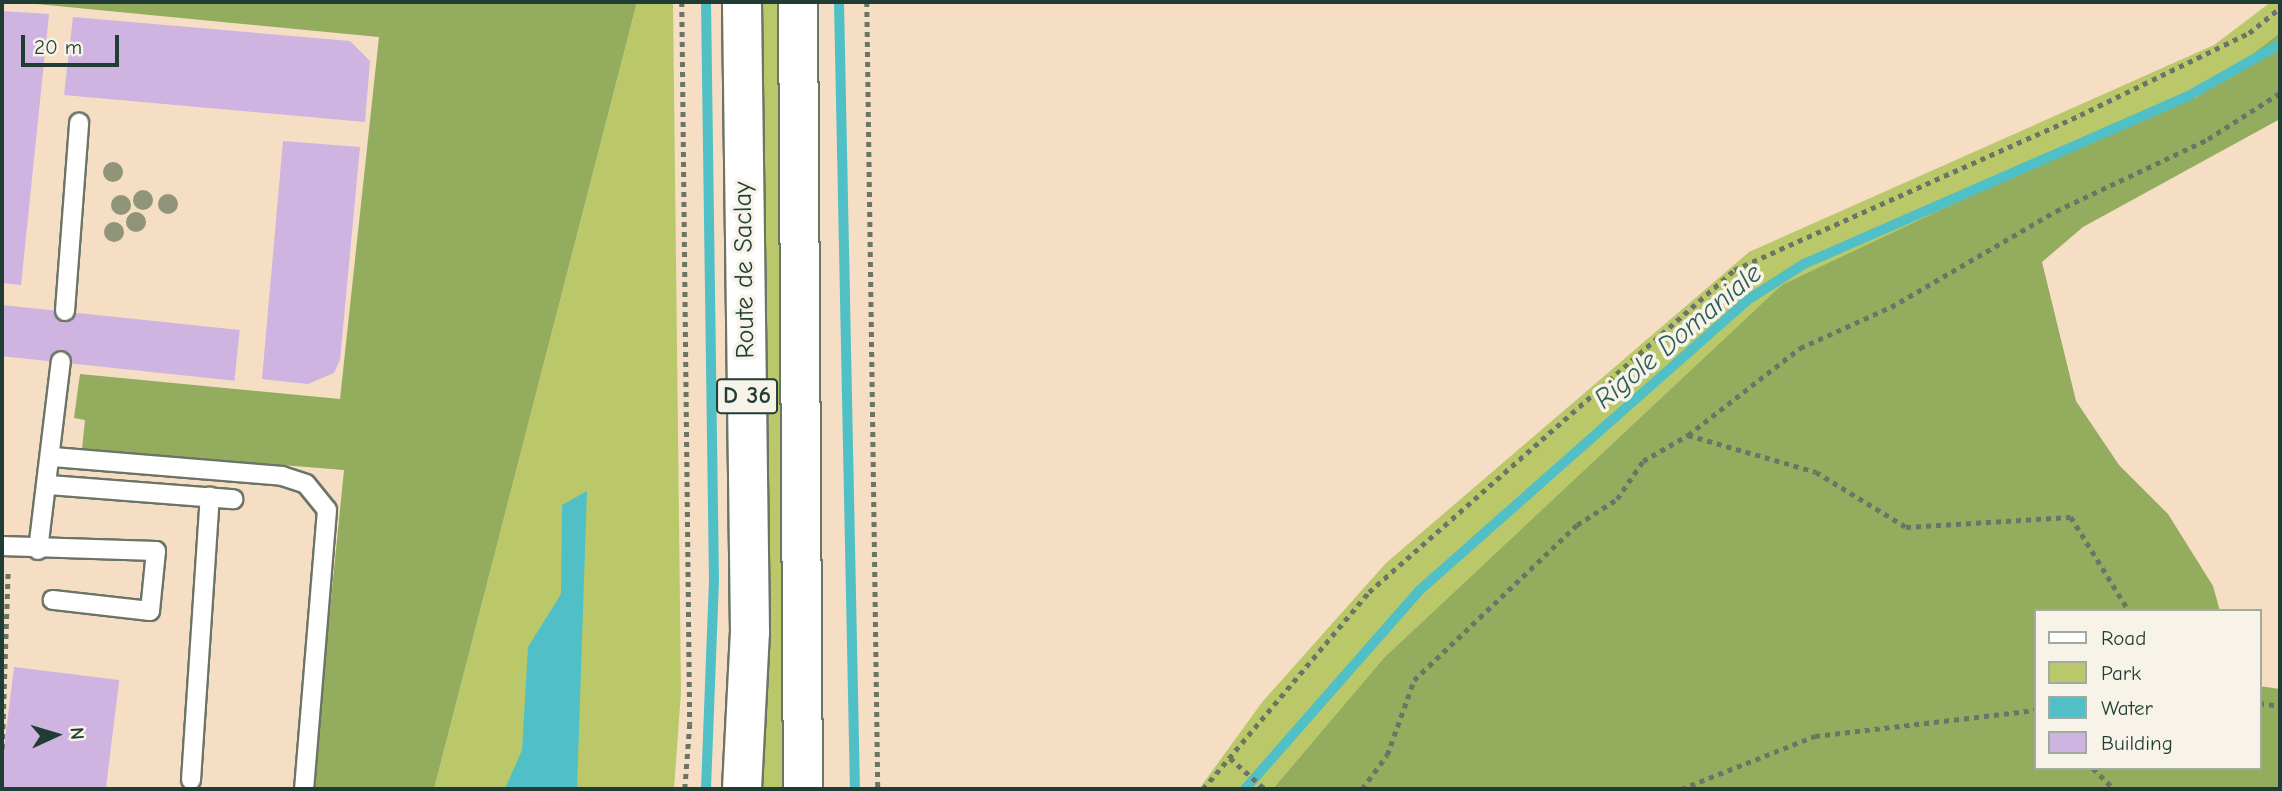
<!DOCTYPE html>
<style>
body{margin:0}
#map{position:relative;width:2282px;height:791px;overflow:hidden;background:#f5dec3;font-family:"Comic Neue",sans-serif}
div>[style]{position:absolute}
.green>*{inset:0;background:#bbc86a}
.forest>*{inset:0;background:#94ac5e}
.water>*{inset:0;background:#51c0c6}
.stream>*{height:10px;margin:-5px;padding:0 5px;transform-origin:5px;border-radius:5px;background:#51c0c6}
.building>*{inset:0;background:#cfb4e2;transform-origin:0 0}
.path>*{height:4.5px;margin-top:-2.25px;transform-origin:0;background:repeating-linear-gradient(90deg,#6a7566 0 5px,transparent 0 10px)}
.roads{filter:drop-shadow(2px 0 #6a7566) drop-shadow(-2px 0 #6a7566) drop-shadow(0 2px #6a7566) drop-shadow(0 -2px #6a7566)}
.service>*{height:18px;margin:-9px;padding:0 9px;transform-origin:9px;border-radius:9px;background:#fff}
.primary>*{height:38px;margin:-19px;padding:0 19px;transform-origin:19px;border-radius:19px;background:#fff}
.trees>*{width:20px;height:20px;margin:-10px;border-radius:50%;background:#90957a}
span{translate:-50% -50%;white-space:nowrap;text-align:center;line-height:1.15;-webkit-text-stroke:7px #f7f3e8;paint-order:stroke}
.shield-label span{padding:2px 5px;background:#f7f3e8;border:2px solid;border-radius:5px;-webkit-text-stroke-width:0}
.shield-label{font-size:24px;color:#1f3d34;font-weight:700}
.street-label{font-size:26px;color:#1f3d34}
.water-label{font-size:28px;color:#2c5e58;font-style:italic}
.frame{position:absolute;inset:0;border:4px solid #1f3d34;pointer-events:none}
.legend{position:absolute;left:2034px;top:609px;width:228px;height:161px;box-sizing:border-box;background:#f7f3e8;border:2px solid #a1aaa0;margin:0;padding:9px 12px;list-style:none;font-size:21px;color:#1f3d34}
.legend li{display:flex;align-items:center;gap:14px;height:35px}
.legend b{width:35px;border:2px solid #a1aaa0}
.north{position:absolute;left:21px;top:700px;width:70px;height:70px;-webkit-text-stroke:5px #f7f3e8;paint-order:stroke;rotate:86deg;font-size:19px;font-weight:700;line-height:28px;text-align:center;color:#1f3d34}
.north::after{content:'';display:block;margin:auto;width:24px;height:32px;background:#1f3d34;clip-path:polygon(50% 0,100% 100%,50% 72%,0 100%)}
.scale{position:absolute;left:21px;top:35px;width:98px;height:32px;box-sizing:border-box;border:4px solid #1f3d34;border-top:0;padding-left:9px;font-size:21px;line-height:24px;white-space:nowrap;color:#1f3d34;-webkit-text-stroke:5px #f7f3e8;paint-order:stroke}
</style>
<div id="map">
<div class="green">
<div style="clip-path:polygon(637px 2px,673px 2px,681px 692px,674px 789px,434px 789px)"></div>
<div style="clip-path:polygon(762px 2px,779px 2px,789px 789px,763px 789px,768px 682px)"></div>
<div style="clip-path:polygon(2271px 2px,2280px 2px,2280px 89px,2090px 188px,1303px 789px,1199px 789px,1263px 701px,1386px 563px,1749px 252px,2214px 45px)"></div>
</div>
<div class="forest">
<div style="clip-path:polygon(16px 2px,637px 2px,434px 789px,312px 789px,344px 470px,82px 449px,85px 420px,74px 418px,80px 374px,340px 399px,379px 37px)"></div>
<div style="clip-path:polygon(2280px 33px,2280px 119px,2083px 227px,2042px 262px,2076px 401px,2119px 465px,2168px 514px,2213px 586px,2220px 611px,2035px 611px,2035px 768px,2259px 768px,2259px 686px,2280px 689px,2280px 789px,1273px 789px,1384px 658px,1782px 285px,2171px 101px,2196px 98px)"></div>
</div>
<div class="water">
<div style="clip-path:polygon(587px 491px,577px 789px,505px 789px,522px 750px,528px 647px,561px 594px,562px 505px)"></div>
</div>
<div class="stream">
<div style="left:706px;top:2px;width:578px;rotate:89.21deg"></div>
<div style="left:714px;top:580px;width:209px;rotate:92.2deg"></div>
<div style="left:839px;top:2px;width:787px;rotate:88.84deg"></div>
<div style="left:1245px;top:789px;width:266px;rotate:-48.7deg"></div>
<div style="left:1421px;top:589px;width:438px;rotate:-41.5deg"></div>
<div style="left:1749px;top:299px;width:65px;rotate:-32.5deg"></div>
<div style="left:1804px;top:264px;width:421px;rotate:-23.6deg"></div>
<div style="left:2190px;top:95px;width:103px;rotate:-29.5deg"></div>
</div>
<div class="building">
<div style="clip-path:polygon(2px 11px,49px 14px,21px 285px,2px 283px)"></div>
<div style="clip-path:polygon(73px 17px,350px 41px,370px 61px,365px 122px,64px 95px)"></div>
<div style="clip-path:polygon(283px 141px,360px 147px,340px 360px,334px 373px,308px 384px,262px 379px)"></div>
<div style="left:2px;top:305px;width:239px;height:51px;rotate:6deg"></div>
<div style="left:14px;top:667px;width:106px;height:122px;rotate:7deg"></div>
</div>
<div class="path">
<div style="left:682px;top:2px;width:722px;rotate:89.37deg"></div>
<div style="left:690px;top:724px;width:65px;rotate:94.4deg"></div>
<div style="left:867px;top:2px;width:787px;rotate:89.2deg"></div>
<div style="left:1688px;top:435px;width:133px;rotate:16.1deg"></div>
<div style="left:1816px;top:472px;width:105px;rotate:31.4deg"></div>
<div style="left:1906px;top:527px;width:165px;rotate:-3.5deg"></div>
<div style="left:2071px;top:517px;width:110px;rotate:58.3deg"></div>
<div style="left:2259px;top:703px;width:21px;rotate:8deg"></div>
<div style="left:2px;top:749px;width:177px;rotate:-88.1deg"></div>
<div style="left:1230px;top:758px;width:47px;rotate:41.5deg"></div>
<div style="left:2093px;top:768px;width:30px;rotate:45deg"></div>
<div style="left:1203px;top:789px;width:258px;rotate:-49.9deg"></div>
<div style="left:1369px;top:592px;width:487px;rotate:-41.4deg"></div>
<div style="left:1734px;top:270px;width:379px;rotate:-24.1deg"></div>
<div style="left:2080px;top:115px;width:188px;rotate:-25.9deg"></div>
<div style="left:2249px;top:33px;width:40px;rotate:-39deg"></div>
<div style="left:1362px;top:789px;width:42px;rotate:-53.7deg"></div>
<div style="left:1387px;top:755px;width:80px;rotate:-70.2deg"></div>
<div style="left:1414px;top:680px;width:225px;rotate:-43.6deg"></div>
<div style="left:1577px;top:525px;width:48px;rotate:-33deg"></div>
<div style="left:1617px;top:499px;width:46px;rotate:-55.6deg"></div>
<div style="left:1643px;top:461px;width:52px;rotate:-30deg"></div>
<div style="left:1688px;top:435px;width:142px;rotate:-37.8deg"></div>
<div style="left:1800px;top:348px;width:100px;rotate:-24.3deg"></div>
<div style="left:1891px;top:307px;width:191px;rotate:-30.2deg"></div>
<div style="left:2056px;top:211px;width:168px;rotate:-25.3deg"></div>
<div style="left:2208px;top:139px;width:85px;rotate:-32.6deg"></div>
<div style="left:1681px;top:789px;width:144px;rotate:-21.6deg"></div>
<div style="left:1815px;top:736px;width:222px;rotate:-6.7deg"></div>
</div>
<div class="roads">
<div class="service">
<div style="left:65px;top:311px;width:189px;rotate:-85.7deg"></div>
<div style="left:53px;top:457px;width:230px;rotate:4.7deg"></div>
<div style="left:282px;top:476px;width:25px;rotate:18deg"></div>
<div style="left:306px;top:484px;width:33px;rotate:51deg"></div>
<div style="left:327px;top:510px;width:280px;rotate:94.7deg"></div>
<div style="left:49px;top:485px;width:185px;rotate:4.4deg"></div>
<div style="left:2px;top:546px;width:154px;rotate:1.9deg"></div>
<div style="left:156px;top:551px;width:60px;rotate:95.7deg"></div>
<div style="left:150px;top:611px;width:98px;rotate:-173.5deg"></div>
<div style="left:38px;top:550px;width:190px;rotate:-83.1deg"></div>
<div style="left:191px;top:780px;width:284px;rotate:-86.2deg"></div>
</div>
<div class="primary">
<div style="left:798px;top:2px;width:787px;rotate:89.64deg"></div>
<div style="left:742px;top:789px;width:157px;rotate:-87.1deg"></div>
<div style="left:750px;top:632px;width:630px;rotate:-90.73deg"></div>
</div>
</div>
<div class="trees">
<div style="left:113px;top:172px"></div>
<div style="left:143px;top:200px"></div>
<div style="left:168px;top:204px"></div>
<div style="left:121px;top:205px"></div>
<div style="left:136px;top:222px"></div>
<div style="left:114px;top:232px"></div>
</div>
<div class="shield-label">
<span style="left:747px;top:396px">D 36</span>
</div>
<div class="street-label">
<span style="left:745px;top:270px;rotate:-91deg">Route de Saclay</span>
</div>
<div class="water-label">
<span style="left:1678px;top:336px;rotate:-40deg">Rigole Domaniale</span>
</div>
<div class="frame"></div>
<ul class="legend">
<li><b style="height:9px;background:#fff"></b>Road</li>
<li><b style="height:19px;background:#bbc86a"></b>Park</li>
<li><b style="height:19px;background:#51c0c6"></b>Water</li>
<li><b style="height:19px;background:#cfb4e2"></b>Building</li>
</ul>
<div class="north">N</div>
<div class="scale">20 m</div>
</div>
